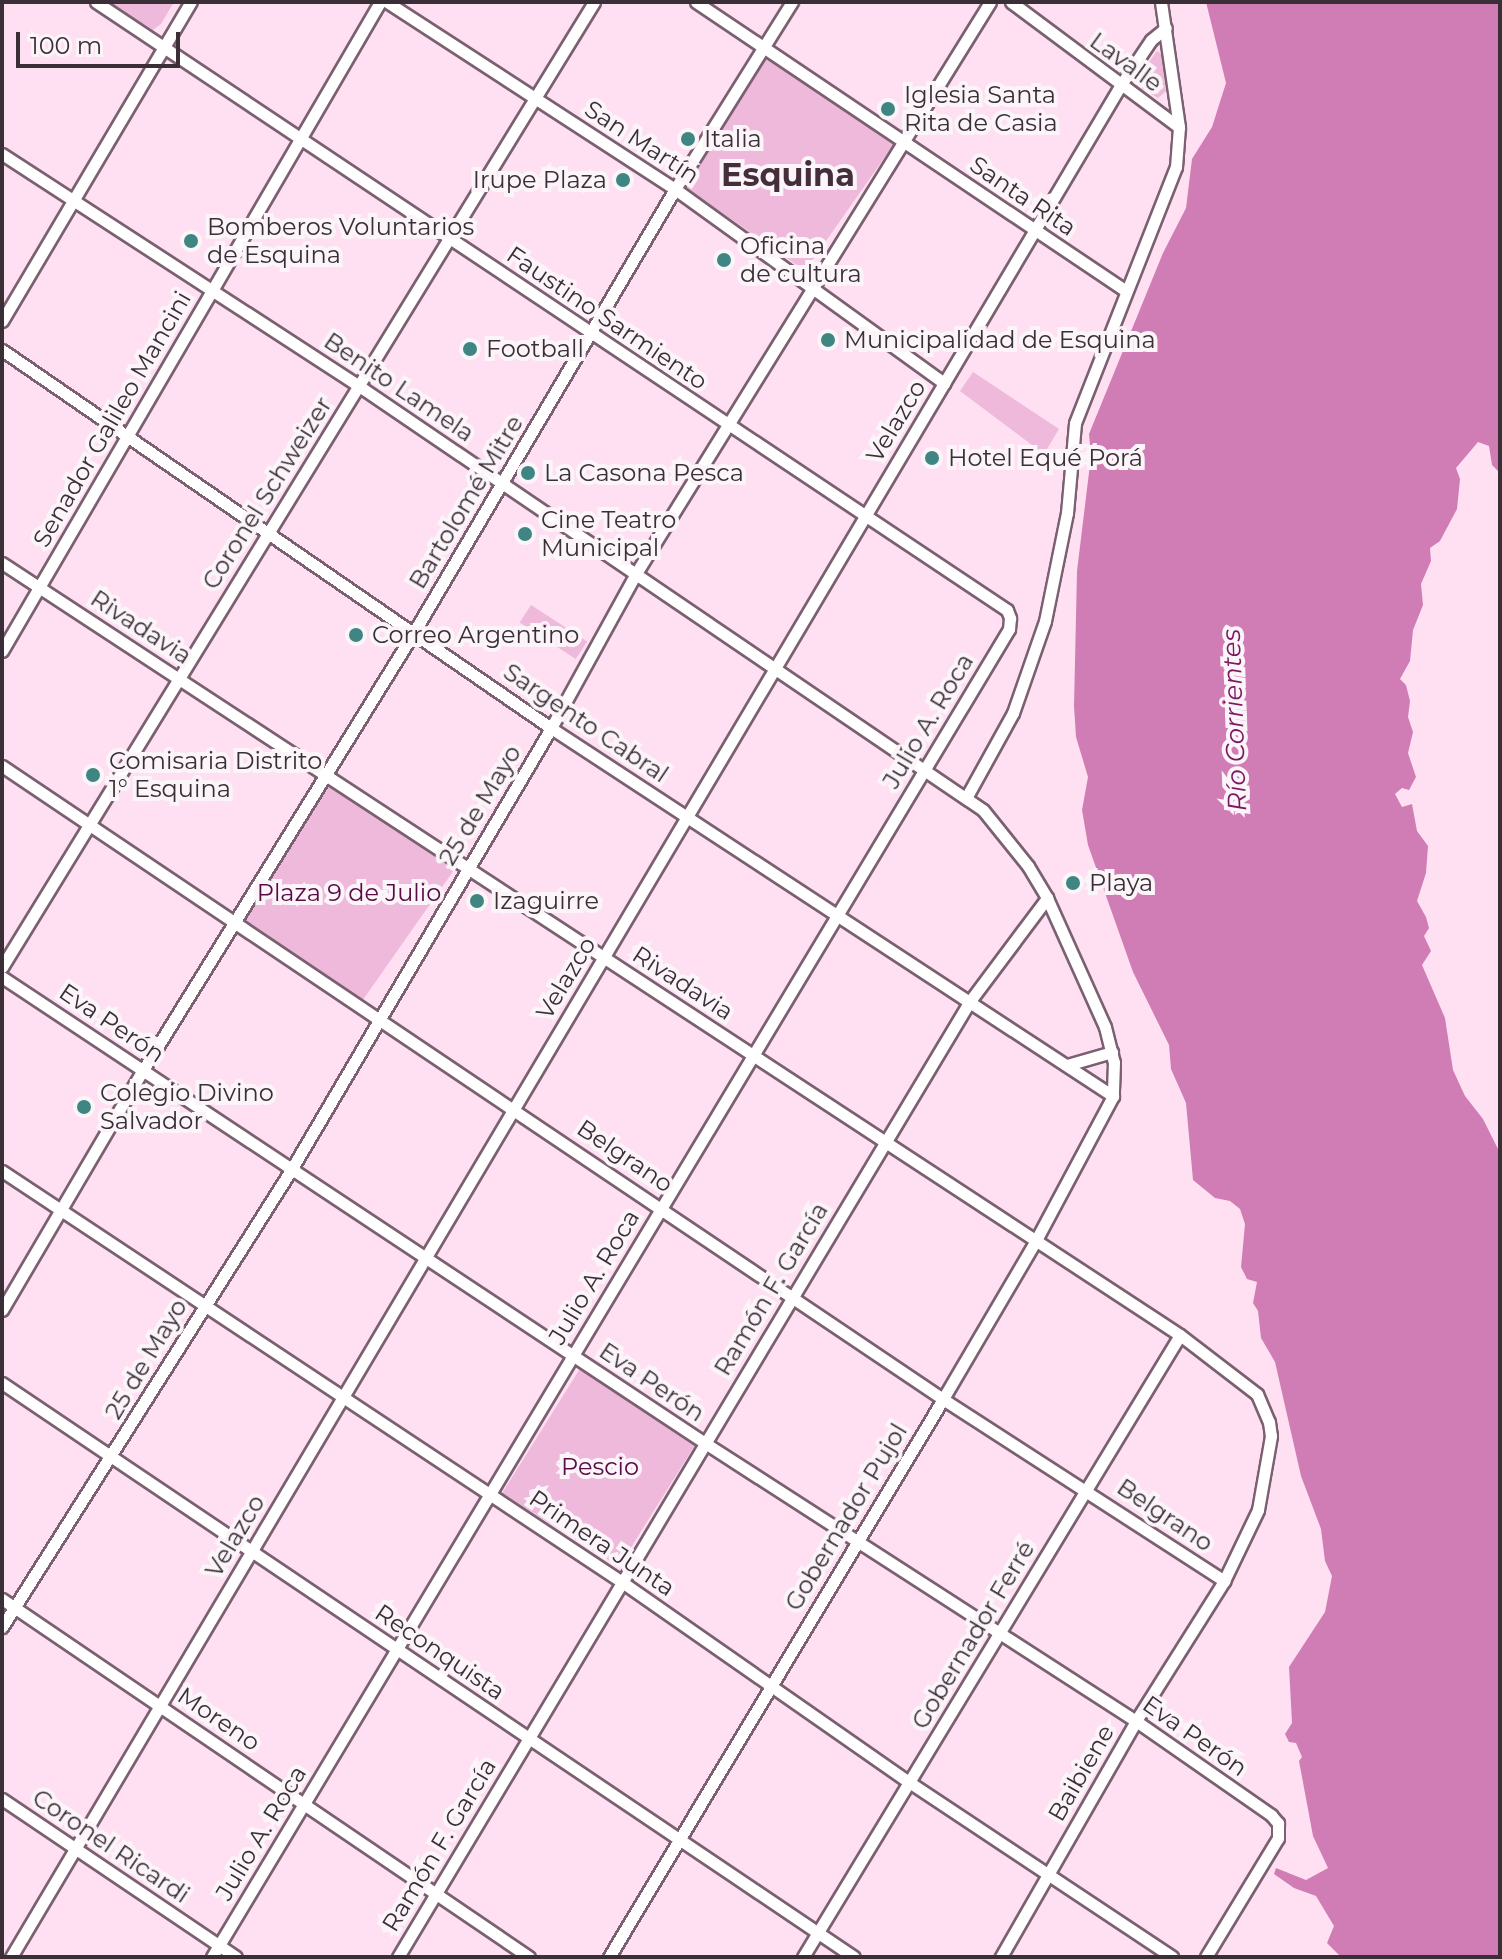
<!DOCTYPE html>
<meta charset="utf-8">
<style>
body{margin:0}
#map{position:relative;width:1502px;height:1959px;overflow:hidden;background:#fee0f2;font-family:Montserrat,sans-serif}
div>[style]{position:absolute}
.green>*{inset:0;background:#eeb9da;transform-origin:0 0}
.water>*{inset:0;background:#d17db5}
.roads{filter:drop-shadow(2px 0 #7a6070) drop-shadow(-2px 0 #7a6070) drop-shadow(0 2px #7a6070) drop-shadow(0 -2px #7a6070)}
.minor>*{height:11px;margin:-5.5px;padding:0 5.5px;transform-origin:5.5px;border-radius:5.5px;background:#fff}
.dots>*{width:22px;height:22px;translate:-50% -50%;box-sizing:border-box;border:4px solid #fbf5f9;border-radius:50%}
span{translate:-50% -50%;white-space:nowrap;text-align:center;line-height:1.15;-webkit-text-stroke:8px #fbf5f9;paint-order:stroke}
.street-label{font-size:24px;color:#3b2f37}
.poi-label{font-size:24px;color:#3b2f37}
.left{translate:0 -50%;text-align:left}
.right{translate:-100% -50%;text-align:right}
.park-label{font-size:24px;color:#580c45}
.water-label{font-size:26px;color:#7c1862;font-style:italic}
.district-label{font-size:32px;color:#452e3c;font-weight:700}
.frame{position:absolute;inset:0;border:4px solid #3b2f37;pointer-events:none}
.scale{position:absolute;left:16px;top:32px;width:164px;height:36px;box-sizing:border-box;border:4px solid #3b2f37;border-top:0;padding-left:10px;font-size:24px;line-height:28px;white-space:nowrap;color:#3b2f37;-webkit-text-stroke:6px #fbf5f9;paint-order:stroke}
</style>
<div id="map">
<div class="green">
<div style="clip-path:polygon(109px 2px,174px 2px,161px 24px,153px 30px)"></div>
<div style="clip-path:polygon(1157px 51px,1163px 55px,1166px 91px,1158px 98px,1137px 86px,1136px 80px)"></div>
<div style="left:767px;top:55px;width:155px;height:155px;rotate:35deg"></div>
<div style="clip-path:polygon(973px 372px,1059px 429px,1044px 454px,960px 391px)"></div>
<div style="left:531px;top:605px;width:67px;height:21px;rotate:33deg"></div>
<div style="left:327px;top:781px;width:155px;height:164px;rotate:35deg"></div>
<div style="left:581px;top:1367px;width:138px;height:149px;rotate:32deg"></div>
</div>
<div class="water">
<div style="clip-path:polygon(1206px 2px,1500px 2px,1500px 473px,1492px 465px,1489px 446px,1478px 442px,1456px 468px,1460px 479px,1457px 509px,1440px 541px,1430px 548px,1431px 561px,1421px 584px,1423px 605px,1413px 630px,1410px 661px,1400px 679px,1406px 685px,1410px 701px,1408px 717px,1413px 732px,1408px 753px,1416px 777px,1409px 790px,1402px 788px,1395px 794px,1402px 807px,1412px 804px,1417px 831px,1428px 846px,1426px 873px,1417px 901px,1426px 917px,1429px 928px,1424px 936px,1431px 951px,1422px 965px,1445px 1018px,1453px 1070px,1465px 1096px,1483px 1119px,1500px 1153px,1500px 1957px,1341px 1957px,1327px 1943px,1334px 1926px,1316px 1896px,1294px 1888px,1274px 1874px,1276px 1868px,1306px 1880px,1328px 1868px,1313px 1836px,1299px 1761px,1302px 1757px,1296px 1743px,1289px 1742px,1285px 1734px,1292px 1723px,1289px 1667px,1325px 1612px,1332px 1576px,1325px 1561px,1321px 1529px,1301px 1476px,1275px 1362px,1261px 1338px,1258px 1311px,1253px 1303px,1257px 1282px,1247px 1279px,1241px 1267px,1245px 1224px,1240px 1209px,1230px 1201px,1215px 1198px,1193px 1180px,1186px 1103px,1171px 1069px,1169px 1045px,1133px 972px,1088px 845px,1082px 810px,1088px 777px,1076px 737px,1074px 706px,1077px 571px,1091px 456px,1089px 434px,1163px 253px,1186px 208px,1192px 159px,1212px 127px,1226px 83px)"></div>
</div>
<div class="roads">
<div class="minor">
<div style="left:96px;top:2px;width:1095px;rotate:33.72deg"></div>
<div style="left:1007px;top:610px;width:9px;rotate:69deg"></div>
<div style="left:1010px;top:618px;width:11px;rotate:95deg"></div>
<div style="left:1009px;top:629px;width:1549px;rotate:120.97deg"></div>
<div style="left:387px;top:2px;width:343px;rotate:33deg"></div>
<div style="left:675px;top:189px;width:332px;rotate:35.8deg"></div>
<div style="left:696px;top:2px;width:518px;rotate:33.9deg"></div>
<div style="left:1011px;top:2px;width:209px;rotate:36.7deg"></div>
<div style="left:2px;top:154px;width:426px;rotate:33deg"></div>
<div style="left:359px;top:386px;width:754px;rotate:34.2deg"></div>
<div style="left:983px;top:810px;width:72px;rotate:51.2deg"></div>
<div style="left:1028px;top:866px;width:37px;rotate:59deg"></div>
<div style="left:1047px;top:898px;width:141px;rotate:65.8deg"></div>
<div style="left:1105px;top:1027px;width:36px;rotate:76deg"></div>
<div style="left:1114px;top:1062px;width:34px;rotate:92deg"></div>
<div style="left:1113px;top:1096px;width:166px;rotate:118.1deg"></div>
<div style="left:1035px;top:1242px;width:182px;rotate:120.4deg"></div>
<div style="left:943px;top:1399px;width:650px;rotate:120.9deg"></div>
<div style="left:2px;top:321px;width:371px;rotate:-59.4deg"></div>
<div style="left:2px;top:350px;width:667px;rotate:34.55deg"></div>
<div style="left:551px;top:728px;width:672px;rotate:33.22deg"></div>
<div style="left:2px;top:563px;width:1408px;rotate:33.24deg"></div>
<div style="left:1180px;top:1335px;width:97px;rotate:37.5deg"></div>
<div style="left:1257px;top:1394px;width:30px;rotate:67deg"></div>
<div style="left:1269px;top:1422px;width:14px;rotate:82deg"></div>
<div style="left:1271px;top:1436px;width:75px;rotate:100deg"></div>
<div style="left:1258px;top:1510px;width:79px;rotate:115.6deg"></div>
<div style="left:1224px;top:1581px;width:165px;rotate:122.2deg"></div>
<div style="left:1136px;top:1721px;width:272px;rotate:119.8deg"></div>
<div style="left:2px;top:651px;width:751px;rotate:-59.78deg"></div>
<div style="left:2px;top:766px;width:1134px;rotate:33.93deg"></div>
<div style="left:943px;top:1399px;width:335px;rotate:32.9deg"></div>
<div style="left:966px;top:798px;width:97px;rotate:-61.1deg"></div>
<div style="left:1013px;top:713px;width:97px;rotate:-70.8deg"></div>
<div style="left:1045px;top:621px;width:110px;rotate:-78.5deg"></div>
<div style="left:1067px;top:513px;width:90px;rotate:-84.9deg"></div>
<div style="left:1075px;top:423px;width:275px;rotate:-68.5deg"></div>
<div style="left:1176px;top:167px;width:40px;rotate:-85.7deg"></div>
<div style="left:1179px;top:127px;width:126px;rotate:-98.2deg"></div>
<div style="left:2px;top:967px;width:1132px;rotate:-58.47deg"></div>
<div style="left:2px;top:977px;width:843px;rotate:33.54deg"></div>
<div style="left:705px;top:1443px;width:513px;rotate:32.82deg"></div>
<div style="left:1136px;top:1721px;width:165px;rotate:34.8deg"></div>
<div style="left:1271px;top:1815px;width:11px;rotate:49deg"></div>
<div style="left:1278px;top:1823px;width:15px;rotate:90deg"></div>
<div style="left:1278px;top:1838px;width:139px;rotate:121.2deg"></div>
<div style="left:1067px;top:1065px;width:47px;rotate:-16.1deg"></div>
<div style="left:2px;top:1171px;width:744px;rotate:33.54deg"></div>
<div style="left:622px;top:1582px;width:350px;rotate:34.9deg"></div>
<div style="left:909px;top:1782px;width:316px;rotate:33.6deg"></div>
<div style="left:2px;top:1310px;width:278px;rotate:-59.6deg"></div>
<div style="left:143px;top:1070px;width:515px;rotate:-58.25deg"></div>
<div style="left:414px;top:632px;width:514px;rotate:-59.49deg"></div>
<div style="left:675px;top:189px;width:221px;rotate:-58deg"></div>
<div style="left:2px;top:1383px;width:1027px;rotate:33.97deg"></div>
<div style="left:2px;top:1599px;width:637px;rotate:34.19deg"></div>
<div style="left:2px;top:1627px;width:541px;rotate:-57.69deg"></div>
<div style="left:291px;top:1170px;width:513px;rotate:-59.53deg"></div>
<div style="left:551px;top:728px;width:175px;rotate:-61.2deg"></div>
<div style="left:635px;top:575px;width:674px;rotate:-58.22deg"></div>
<div style="left:2px;top:1799px;width:282px;rotate:34deg"></div>
<div style="left:11px;top:1957px;width:2175px;rotate:-59.34deg"></div>
<div style="left:1120px;top:86px;width:55px;rotate:-56deg"></div>
<div style="left:1151px;top:40px;width:19px;rotate:-39deg"></div>
<div style="left:398px;top:1957px;width:1114px;rotate:-59.11deg"></div>
<div style="left:970px;top:1001px;width:129px;rotate:-53.2deg"></div>
<div style="left:803px;top:1957px;width:727px;rotate:-58.78deg"></div>
</div>
</div>
<div class="dots">
<div style="left:888px;top:109px;background:#3f8682"></div>
<div style="left:688px;top:139px;background:#3f8682"></div>
<div style="left:623px;top:180px;background:#3f8682"></div>
<div style="left:191px;top:241px;background:#3f8682"></div>
<div style="left:724px;top:260px;background:#3f8682"></div>
<div style="left:828px;top:340px;background:#3f8682"></div>
<div style="left:470px;top:349px;background:#3f8682"></div>
<div style="left:932px;top:458px;background:#3f8682"></div>
<div style="left:528px;top:473px;background:#3f8682"></div>
<div style="left:525px;top:534px;background:#3f8682"></div>
<div style="left:356px;top:635px;background:#3f8682"></div>
<div style="left:93px;top:775px;background:#3f8682"></div>
<div style="left:1073px;top:883px;background:#3f8682"></div>
<div style="left:477px;top:901px;background:#3f8682"></div>
<div style="left:84px;top:1107px;background:#3f8682"></div>
</div>
<div class="street-label">
<span style="left:1126px;top:62px;rotate:36deg">Lavalle</span>
<span style="left:642px;top:142px;rotate:33deg">San Martín</span>
<span style="left:1023px;top:196px;rotate:34deg">Santa Rita</span>
<span style="left:607px;top:318px;rotate:34deg">Faustino Sarmiento</span>
<span style="left:399px;top:387px;rotate:34deg">Benito Lamela</span>
<span style="left:112px;top:419px;rotate:-60deg">Senador Galileo Mancini</span>
<span style="left:896px;top:421px;rotate:-59deg">Velazco</span>
<span style="left:267px;top:493px;rotate:-58deg">Coronel Schweizer</span>
<span style="left:466px;top:502px;rotate:-59deg">Bartolomé Mitre</span>
<span style="left:141px;top:627px;rotate:33deg">Rivadavia</span>
<span style="left:928px;top:721px;rotate:-59deg">Julio A. Roca</span>
<span style="left:586px;top:723px;rotate:34deg">Sargento Cabral</span>
<span style="left:480px;top:805px;rotate:-59deg">25 de Mayo</span>
<span style="left:566px;top:978px;rotate:-59deg">Velazco</span>
<span style="left:683px;top:983px;rotate:33deg">Rivadavia</span>
<span style="left:112px;top:1023px;rotate:34deg">Eva Perón</span>
<span style="left:625px;top:1156px;rotate:34deg">Belgrano</span>
<span style="left:594px;top:1277px;rotate:-59deg">Julio A. Roca</span>
<span style="left:771px;top:1289px;rotate:-59deg">Ramón F. García</span>
<span style="left:146px;top:1359px;rotate:-59deg">25 de Mayo</span>
<span style="left:652px;top:1382px;rotate:34deg">Eva Perón</span>
<span style="left:1165px;top:1515px;rotate:34deg">Belgrano</span>
<span style="left:846px;top:1517px;rotate:-59deg">Gobernador Pujol</span>
<span style="left:235px;top:1536px;rotate:-59deg">Velazco</span>
<span style="left:602px;top:1543px;rotate:34deg">Primera Junta</span>
<span style="left:973px;top:1635px;rotate:-59deg">Gobernador Ferré</span>
<span style="left:440px;top:1652px;rotate:34deg">Reconquista</span>
<span style="left:219px;top:1719px;rotate:34deg">Moreno</span>
<span style="left:1195px;top:1736px;rotate:35deg">Eva Perón</span>
<span style="left:1081px;top:1773px;rotate:-60deg">Baibiene</span>
<span style="left:261px;top:1833px;rotate:-59deg">Julio A. Roca</span>
<span style="left:439px;top:1845px;rotate:-59deg">Ramón F. García</span>
<span style="left:111px;top:1846px;rotate:34deg">Coronel Ricardi</span>
</div>
<div class="poi-label">
<span class="left" style="left:904px;top:109px">Iglesia Santa<br>Rita de Casia</span>
<span class="left" style="left:704px;top:139px">Italia</span>
<span class="right" style="left:607px;top:180px">Irupe Plaza</span>
<span class="left" style="left:207px;top:241px">Bomberos Voluntarios<br>de Esquina</span>
<span class="left" style="left:740px;top:260px">Oficina<br>de cultura</span>
<span class="left" style="left:844px;top:340px">Municipalidad de Esquina</span>
<span class="left" style="left:486px;top:349px">Football</span>
<span class="left" style="left:948px;top:458px">Hotel Equé Porá</span>
<span class="left" style="left:544px;top:473px">La Casona Pesca</span>
<span class="left" style="left:541px;top:534px">Cine Teatro<br>Municipal</span>
<span class="left" style="left:372px;top:635px">Correo Argentino</span>
<span class="left" style="left:109px;top:775px">Comisaria Distrito<br>1° Esquina</span>
<span class="left" style="left:1089px;top:883px">Playa</span>
<span class="left" style="left:493px;top:901px">Izaguirre</span>
<span class="left" style="left:100px;top:1107px">Colegio Divino<br>Salvador</span>
</div>
<div class="park-label">
<span style="left:349px;top:893px">Plaza 9 de Julio</span>
<span style="left:600px;top:1467px">Pescio</span>
</div>
<div class="water-label">
<span style="left:1235px;top:720px;rotate:-92deg">Río Corrientes</span>
</div>
<div class="district-label">
<span style="left:788px;top:175px">Esquina</span>
</div>
<div class="frame"></div>
<div class="scale">100 m</div>
</div>
